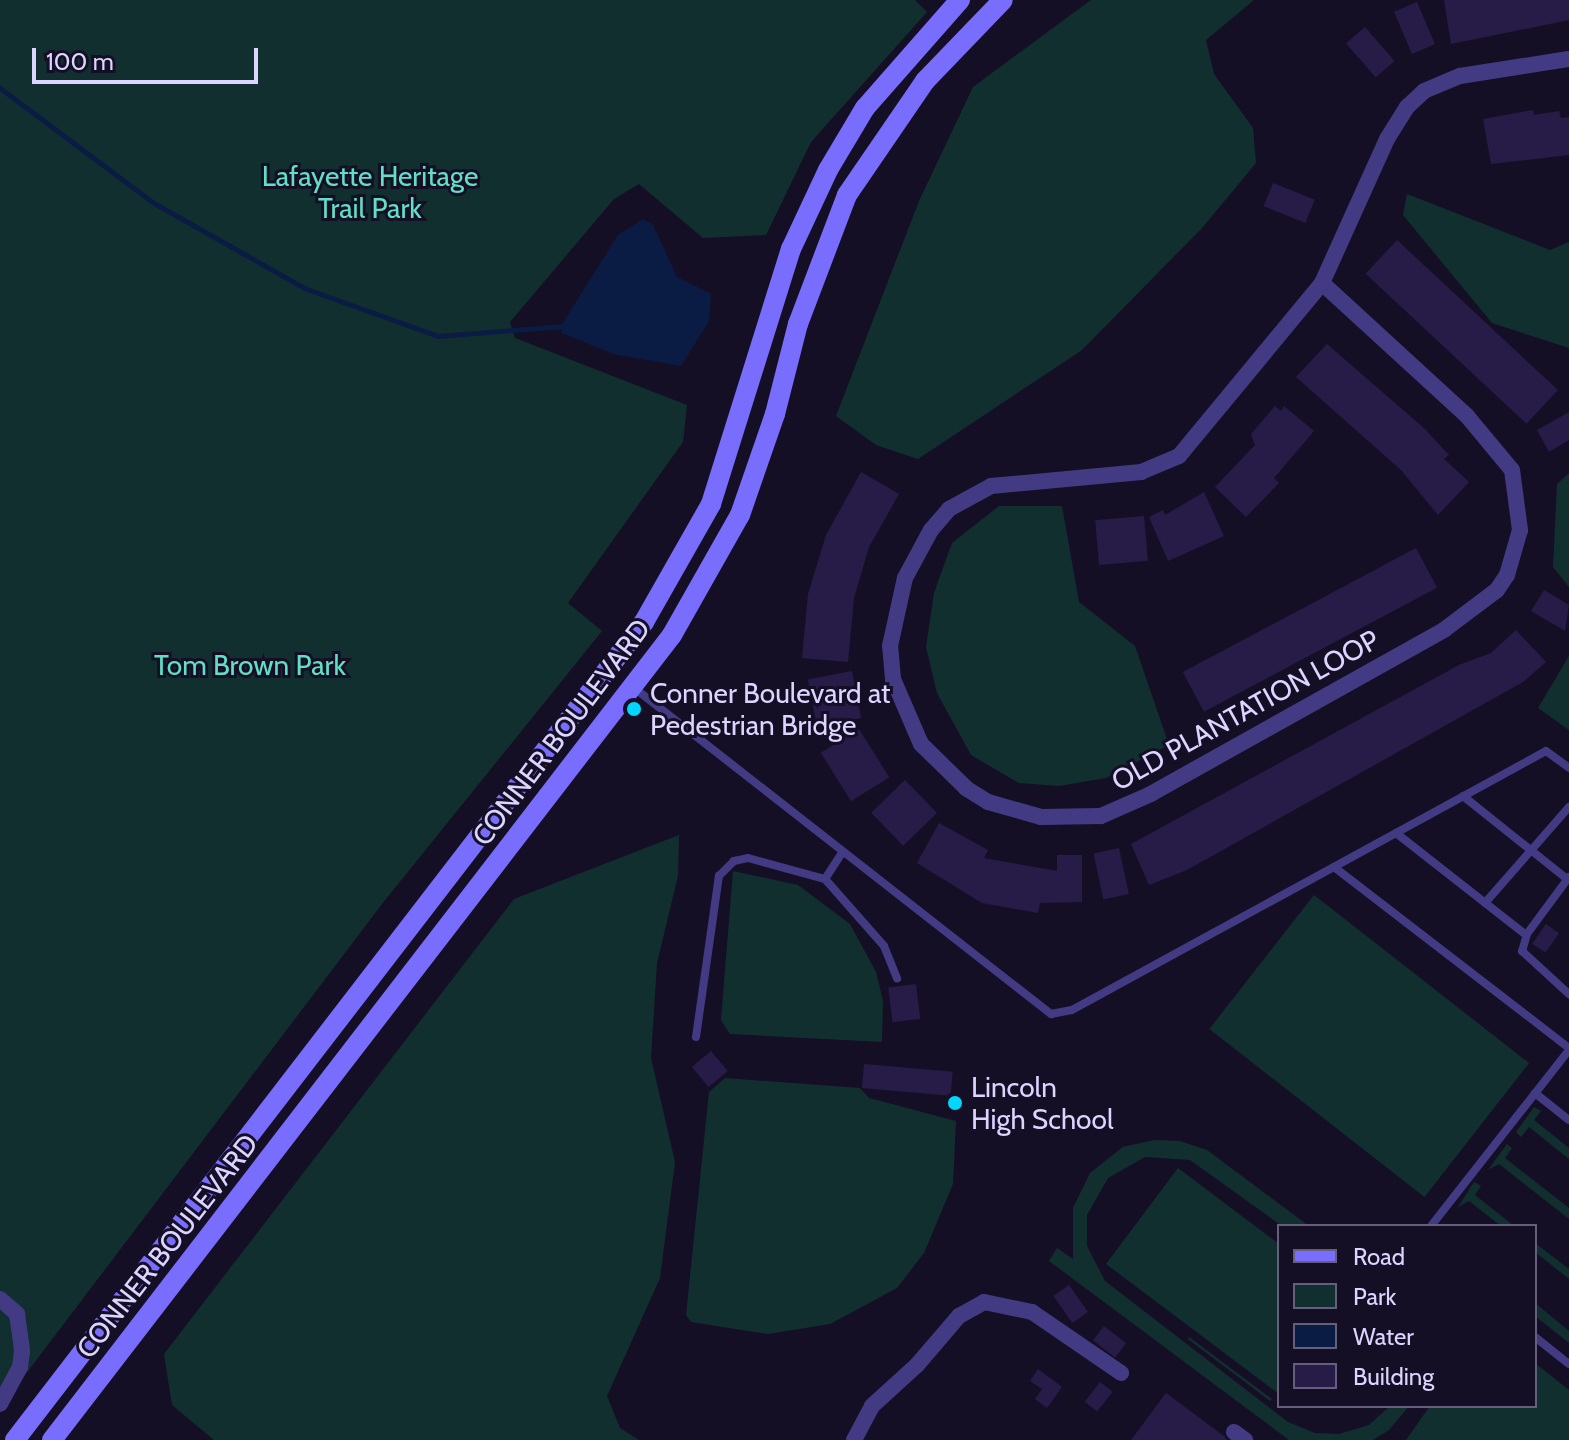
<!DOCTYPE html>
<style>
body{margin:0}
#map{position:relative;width:1569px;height:1440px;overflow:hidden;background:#150f26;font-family:Cabin,sans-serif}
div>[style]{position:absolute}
.green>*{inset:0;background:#122f30;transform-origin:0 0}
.water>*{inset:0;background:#0b1c44}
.stream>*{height:5px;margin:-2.5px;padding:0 2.5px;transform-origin:2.5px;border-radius:2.5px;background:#0b1c44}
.building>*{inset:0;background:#271c47;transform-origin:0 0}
.lane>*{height:8px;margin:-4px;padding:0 4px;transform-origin:4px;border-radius:4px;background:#423b84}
.street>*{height:16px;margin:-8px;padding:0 8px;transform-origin:8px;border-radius:8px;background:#423b84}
.secondary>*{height:20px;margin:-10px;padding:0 10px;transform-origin:10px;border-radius:10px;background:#796dfd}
.dots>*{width:22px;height:22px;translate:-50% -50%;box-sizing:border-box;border:4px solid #150f26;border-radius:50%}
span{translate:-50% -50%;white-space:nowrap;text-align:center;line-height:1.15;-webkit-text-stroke:6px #150f26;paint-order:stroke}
.park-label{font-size:28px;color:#61dfc6}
.poi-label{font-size:28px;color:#dcd5ff}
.left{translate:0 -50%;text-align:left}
.street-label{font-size:28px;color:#dcd5ff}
.legend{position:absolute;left:1277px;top:1224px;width:260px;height:184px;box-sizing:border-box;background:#150f26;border:2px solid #655e7d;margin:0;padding:10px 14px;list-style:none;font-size:24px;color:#dcd5ff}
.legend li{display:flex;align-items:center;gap:16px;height:40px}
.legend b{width:40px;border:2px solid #655e7d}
.scale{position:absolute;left:32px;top:48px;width:226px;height:36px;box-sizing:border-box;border:4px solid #dcd5ff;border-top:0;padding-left:10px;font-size:24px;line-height:28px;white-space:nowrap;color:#dcd5ff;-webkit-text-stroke:6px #150f26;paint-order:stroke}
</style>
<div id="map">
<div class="green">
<div style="clip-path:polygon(0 0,915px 0,927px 12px,811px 142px,766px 235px,703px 238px,639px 184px,614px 199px,510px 322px,515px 338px,687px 405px,683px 442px,568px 603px,602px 631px,382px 904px,0 1408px)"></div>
<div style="clip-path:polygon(1091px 0,1254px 0,1206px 40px,1214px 74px,1253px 128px,1256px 163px,1202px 228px,1082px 350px,918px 459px,876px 445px,836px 416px,919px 201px,973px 87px)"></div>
<div style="clip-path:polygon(1407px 194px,1550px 250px,1569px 242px,1569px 348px,1492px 323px,1403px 215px)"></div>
<div style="clip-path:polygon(1569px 473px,1569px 587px,1553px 567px,1557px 484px)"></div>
<div style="clip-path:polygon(999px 506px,1062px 506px,1079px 602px,1135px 646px,1169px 745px,1106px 778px,1059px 786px,1019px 783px,971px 755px,937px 693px,926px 647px,934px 593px,952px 543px)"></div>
<div style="clip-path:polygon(1569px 656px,1569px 730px,1538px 708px)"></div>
<div style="clip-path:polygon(679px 835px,678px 876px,657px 963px,651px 1058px,675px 1162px,660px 1278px,607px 1396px,620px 1428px,639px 1440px,214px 1440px,172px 1405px,164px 1354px,514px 899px)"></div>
<div style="clip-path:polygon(733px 871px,798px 885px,850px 924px,876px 972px,883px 1001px,882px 1042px,730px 1034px,721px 1020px)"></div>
<div style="left:1314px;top:895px;width:273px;height:170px;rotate:38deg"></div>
<div style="clip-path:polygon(725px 1078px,860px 1088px,869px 1098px,956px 1121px,953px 1184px,924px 1253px,897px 1288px,830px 1324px,768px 1334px,691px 1322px,686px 1315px,709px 1092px)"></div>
<div style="clip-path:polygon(1534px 1107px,1541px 1111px,1534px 1120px,1569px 1148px,1569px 1159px,1529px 1127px,1521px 1137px,1516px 1132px)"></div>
<div style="clip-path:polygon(1154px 1140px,1180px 1141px,1207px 1150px,1309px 1226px,1282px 1226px,1190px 1160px,1145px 1157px,1108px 1178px,1087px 1215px,1087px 1246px,1105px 1281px,1288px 1422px,1315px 1433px,1339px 1434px,1369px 1425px,1390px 1406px,1409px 1406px,1389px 1430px,1373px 1440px,1289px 1440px,1049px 1261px,1057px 1248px,1073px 1259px,1073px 1208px,1090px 1173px,1123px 1147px)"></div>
<div style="clip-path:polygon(1507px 1144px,1512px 1148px,1505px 1158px,1569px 1208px,1569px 1219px,1499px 1164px,1488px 1170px)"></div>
<div style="clip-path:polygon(1178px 1168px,1279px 1244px,1279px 1394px,1106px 1264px)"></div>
<div style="clip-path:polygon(1474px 1182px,1481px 1186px,1475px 1195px,1514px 1226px,1501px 1226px,1469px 1201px,1458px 1207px)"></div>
<div style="clip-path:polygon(1535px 1243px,1569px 1269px,1569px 1279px,1535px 1252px)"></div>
<div style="clip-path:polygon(1535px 1303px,1569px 1331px,1569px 1343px,1535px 1316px)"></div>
<div style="clip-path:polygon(1189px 1337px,1272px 1399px,1270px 1401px,1188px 1339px)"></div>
<div style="clip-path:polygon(1535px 1363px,1569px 1390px,1569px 1440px,1406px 1440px,1430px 1406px,1535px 1406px)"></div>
</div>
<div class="water">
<div style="clip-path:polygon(643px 219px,653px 225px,677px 277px,711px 294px,709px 321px,681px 366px,613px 354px,562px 333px,561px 326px,618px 235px)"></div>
</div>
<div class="stream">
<div style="left:0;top:88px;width:192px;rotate:36.8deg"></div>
<div style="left:154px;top:203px;width:172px;rotate:29.5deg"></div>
<div style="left:304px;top:288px;width:142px;rotate:19.7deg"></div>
<div style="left:438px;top:336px;width:123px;rotate:-4.6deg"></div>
</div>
<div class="building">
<div style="clip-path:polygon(1444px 0,1569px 0,1569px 20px,1451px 44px)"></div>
<div style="left:1417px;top:2px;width:46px;height:25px;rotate:67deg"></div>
<div style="left:1365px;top:27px;width:45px;height:25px;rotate:49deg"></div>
<div style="clip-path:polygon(1533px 110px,1534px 115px,1559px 111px,1561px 118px,1569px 117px,1569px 155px,1491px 164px,1483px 119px)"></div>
<div style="left:1273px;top:183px;width:45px;height:25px;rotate:22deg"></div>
<div style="left:1397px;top:240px;width:220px;height:46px;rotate:43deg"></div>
<div style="clip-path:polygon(1327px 344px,1425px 429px,1449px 455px,1444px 459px,1469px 482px,1438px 515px,1401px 470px,1296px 377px)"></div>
<div style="clip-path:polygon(1275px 406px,1281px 411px,1284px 406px,1314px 431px,1274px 478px,1279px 483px,1246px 517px,1215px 487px,1255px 445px,1251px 434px)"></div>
<div style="clip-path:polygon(1569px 412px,1569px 440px,1549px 452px,1537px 430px)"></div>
<div style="clip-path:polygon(861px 472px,899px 494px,869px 547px,854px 598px,848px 662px,802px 658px,808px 594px,826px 535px)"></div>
<div style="clip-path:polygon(1204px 492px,1224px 536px,1168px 561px,1149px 517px,1163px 510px,1165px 515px)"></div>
<div style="left:1144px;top:516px;width:45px;height:49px;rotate:85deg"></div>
<div style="left:1416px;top:548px;width:45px;height:264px;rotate:62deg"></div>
<div style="clip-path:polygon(1544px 590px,1569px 605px,1565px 631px,1531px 611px)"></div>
<div style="clip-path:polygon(1516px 630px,1546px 662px,1523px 682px,1187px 870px,1149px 885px,1131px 844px,1459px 665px,1491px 653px)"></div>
<div style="left:852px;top:671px;width:48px;height:45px;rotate:79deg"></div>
<div style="left:859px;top:729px;width:57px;height:45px;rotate:58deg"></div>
<div style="left:905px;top:780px;width:46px;height:47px;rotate:46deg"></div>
<div style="clip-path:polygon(939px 823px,988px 850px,984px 858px,1057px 871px,1057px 855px,1082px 855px,1082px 902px,1040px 903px,1038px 913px,982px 903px,917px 863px)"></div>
<div style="left:1119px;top:848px;width:47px;height:26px;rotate:78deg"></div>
<div style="left:1546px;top:924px;width:16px;height:24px;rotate:35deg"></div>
<div style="left:916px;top:984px;width:35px;height:28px;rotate:83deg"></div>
<div style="left:711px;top:1051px;width:26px;height:25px;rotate:50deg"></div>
<div style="left:864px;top:1064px;width:89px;height:24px;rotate:5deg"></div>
<div style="left:1069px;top:1285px;width:33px;height:19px;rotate:55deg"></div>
<div style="left:1104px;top:1326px;width:28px;height:18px;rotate:38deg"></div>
<div style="clip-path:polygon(1038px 1369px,1062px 1387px,1047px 1408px,1035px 1399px,1042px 1389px,1030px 1381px)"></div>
<div style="left:1100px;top:1382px;width:16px;height:25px;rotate:38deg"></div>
<div style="clip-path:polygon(1166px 1393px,1224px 1436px,1227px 1440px,1131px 1440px)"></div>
</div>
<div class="lane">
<div style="left:633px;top:687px;width:531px;rotate:38.04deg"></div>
<div style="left:1051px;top:1014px;width:21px;rotate:-11deg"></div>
<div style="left:1072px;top:1010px;width:540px;rotate:-28.65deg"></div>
<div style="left:1546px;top:751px;width:29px;rotate:36deg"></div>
<div style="left:1463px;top:796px;width:133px;rotate:38.6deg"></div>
<div style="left:1396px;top:833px;width:165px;rotate:38.1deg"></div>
<div style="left:1334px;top:867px;width:297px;rotate:37.6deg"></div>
<div style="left:1569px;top:877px;width:71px;rotate:126.4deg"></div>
<div style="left:1527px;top:934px;width:18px;rotate:106deg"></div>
<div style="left:1522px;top:951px;width:64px;rotate:42.5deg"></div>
<div style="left:825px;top:879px;width:89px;rotate:48.6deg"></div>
<div style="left:884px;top:946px;width:35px;rotate:68deg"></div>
<div style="left:1485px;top:903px;width:128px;rotate:-48.8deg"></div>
<div style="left:696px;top:1037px;width:163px;rotate:-81.9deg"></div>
<div style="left:719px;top:876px;width:21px;rotate:-45deg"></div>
<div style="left:734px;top:861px;width:14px;rotate:-12deg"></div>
<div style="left:748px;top:858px;width:80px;rotate:15.3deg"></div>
<div style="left:825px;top:879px;width:31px;rotate:-57deg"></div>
<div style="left:1535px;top:1093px;width:43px;rotate:38.5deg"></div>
<div style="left:1431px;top:1226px;width:224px;rotate:-51.9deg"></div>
<div style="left:1535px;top:1337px;width:43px;rotate:38.5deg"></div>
</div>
<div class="street">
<div style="left:1322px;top:283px;width:197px;rotate:42.5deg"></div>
<div style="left:1467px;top:416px;width:70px;rotate:50.2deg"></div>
<div style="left:1512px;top:470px;width:61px;rotate:82.4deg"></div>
<div style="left:1520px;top:530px;width:47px;rotate:106.1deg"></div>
<div style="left:1507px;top:575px;width:18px;rotate:124deg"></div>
<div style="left:1497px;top:590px;width:66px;rotate:143deg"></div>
<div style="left:1444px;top:630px;width:336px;rotate:150.8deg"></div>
<div style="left:1151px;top:794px;width:55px;rotate:156.3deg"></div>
<div style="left:1101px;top:816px;width:60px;rotate:179deg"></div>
<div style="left:1041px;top:817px;width:55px;rotate:-164.2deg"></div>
<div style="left:988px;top:802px;width:26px;rotate:-148deg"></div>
<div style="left:966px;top:788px;width:63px;rotate:-135.6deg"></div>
<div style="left:921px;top:744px;width:71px;rotate:-113.3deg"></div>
<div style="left:893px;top:679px;width:33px;rotate:-95deg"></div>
<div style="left:890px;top:646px;width:70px;rotate:-77.6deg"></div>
<div style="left:905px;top:578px;width:55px;rotate:-61.6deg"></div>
<div style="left:931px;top:530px;width:28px;rotate:-49deg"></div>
<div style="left:949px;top:509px;width:48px;rotate:-28.7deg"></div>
<div style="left:991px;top:486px;width:151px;rotate:-5.3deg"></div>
<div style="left:1141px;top:472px;width:41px;rotate:-22.8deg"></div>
<div style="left:1179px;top:456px;width:224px;rotate:-50.4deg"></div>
<div style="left:1322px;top:283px;width:158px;rotate:-65.7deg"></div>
<div style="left:1387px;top:139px;width:38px;rotate:-58deg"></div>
<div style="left:1407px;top:107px;width:23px;rotate:-43deg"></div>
<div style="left:1424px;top:91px;width:39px;rotate:-23deg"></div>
<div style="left:1460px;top:76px;width:110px;rotate:-8.9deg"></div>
<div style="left:0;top:1299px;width:23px;rotate:41deg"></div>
<div style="left:17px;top:1314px;width:37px;rotate:82deg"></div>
<div style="left:22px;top:1351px;width:16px;rotate:97deg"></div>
<div style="left:20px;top:1367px;width:42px;rotate:118.4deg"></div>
<div style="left:1234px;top:1432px;width:14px;rotate:36deg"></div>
<div style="left:854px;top:1440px;width:38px;rotate:-62deg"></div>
<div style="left:872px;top:1406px;width:61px;rotate:-42.3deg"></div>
<div style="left:917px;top:1365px;width:65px;rotate:-49.4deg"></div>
<div style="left:959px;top:1316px;width:29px;rotate:-29deg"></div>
<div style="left:984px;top:1302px;width:49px;rotate:11.8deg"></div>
<div style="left:1032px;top:1312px;width:108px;rotate:34.4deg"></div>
</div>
<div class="secondary">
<div style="left:15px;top:1440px;width:1032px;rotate:-52.44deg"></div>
<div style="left:644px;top:622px;width:136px;rotate:-60.4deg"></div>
<div style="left:711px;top:504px;width:267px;rotate:-72.6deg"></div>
<div style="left:791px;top:249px;width:87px;rotate:-64.9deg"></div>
<div style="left:828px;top:170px;width:72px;rotate:-59.2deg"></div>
<div style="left:865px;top:108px;width:144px;rotate:-48.7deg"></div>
<div style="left:52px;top:1440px;width:1016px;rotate:-52.4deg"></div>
<div style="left:672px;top:635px;width:138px;rotate:-60.5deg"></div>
<div style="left:740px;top:515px;width:107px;rotate:-70.9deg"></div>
<div style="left:775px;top:414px;width:93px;rotate:-75.7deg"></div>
<div style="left:798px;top:324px;width:138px;rotate:-69.2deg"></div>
<div style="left:847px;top:195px;width:138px;rotate:-55.6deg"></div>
<div style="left:925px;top:81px;width:112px;rotate:-46.1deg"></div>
</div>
<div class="dots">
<div style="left:634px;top:709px;background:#03d6fc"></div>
<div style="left:955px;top:1103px;background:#03d6fc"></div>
</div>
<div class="park-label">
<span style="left:370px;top:192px">Lafayette Heritage<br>Trail Park</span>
<span style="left:250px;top:665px">Tom Brown Park</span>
</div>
<div class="poi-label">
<span class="left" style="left:650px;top:709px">Conner Boulevard at<br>Pedestrian Bridge</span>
<span class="left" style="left:971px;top:1103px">Lincoln<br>High School</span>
</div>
<div class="street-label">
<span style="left:1245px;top:710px;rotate:-29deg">OLD PLANTATION LOOP</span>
<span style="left:561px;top:732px;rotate:-53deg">CONNER BOULEVARD</span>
<span style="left:167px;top:1246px;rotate:-52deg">CONNER BOULEVARD</span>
</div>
<ul class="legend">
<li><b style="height:10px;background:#796dfd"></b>Road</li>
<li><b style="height:22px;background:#122f30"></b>Park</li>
<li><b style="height:22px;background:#0b1c44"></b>Water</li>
<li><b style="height:22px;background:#271c47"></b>Building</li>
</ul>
<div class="scale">100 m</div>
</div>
